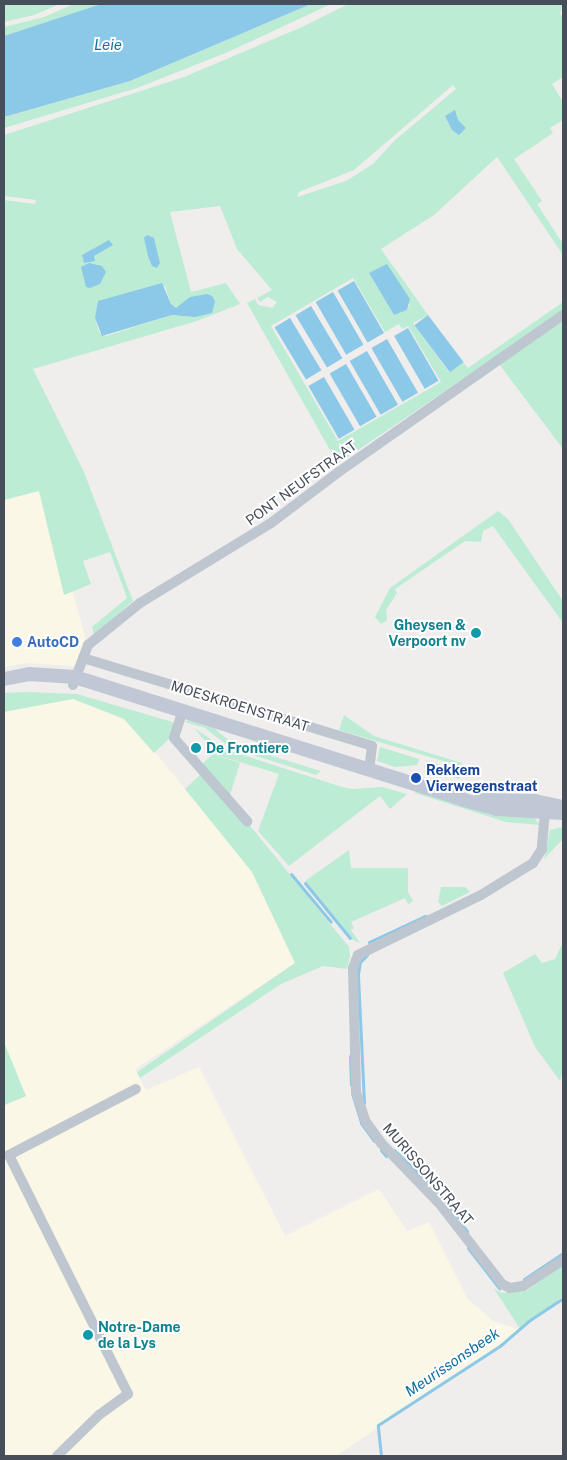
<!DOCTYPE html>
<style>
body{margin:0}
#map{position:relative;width:567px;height:1460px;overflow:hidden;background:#f0eded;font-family:"Public Sans",sans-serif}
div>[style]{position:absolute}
.commercial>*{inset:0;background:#fbf7e6}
.green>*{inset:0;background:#bdecd5}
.water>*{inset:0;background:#8cc8e7;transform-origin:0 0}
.stream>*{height:3px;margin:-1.5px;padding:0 1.5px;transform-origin:1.5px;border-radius:1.5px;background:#8cc8e7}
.minor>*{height:10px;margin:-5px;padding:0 5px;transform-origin:5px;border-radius:5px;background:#bec6cf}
.secondary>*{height:14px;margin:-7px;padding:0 7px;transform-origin:7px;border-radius:7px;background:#c0c8d6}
.dots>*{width:14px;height:14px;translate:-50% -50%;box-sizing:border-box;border:2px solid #fff;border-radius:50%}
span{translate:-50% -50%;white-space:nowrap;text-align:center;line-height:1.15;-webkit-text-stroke:4px #fff;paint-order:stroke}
.street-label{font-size:14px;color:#464e5a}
.culture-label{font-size:14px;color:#0d838f;font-weight:700}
.right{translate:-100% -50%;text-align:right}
.left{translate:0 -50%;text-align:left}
.shop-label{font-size:14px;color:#366cbe;font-weight:700}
.transit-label{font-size:14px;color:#164399;font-weight:700}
.water-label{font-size:15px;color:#1270a1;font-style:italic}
.frame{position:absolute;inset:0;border:5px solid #464e5a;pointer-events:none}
</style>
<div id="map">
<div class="commercial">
<div style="clip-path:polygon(39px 491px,64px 594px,73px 592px,86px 641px,74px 666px,26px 663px,4px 667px,4px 500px)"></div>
<div style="clip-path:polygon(67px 697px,122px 714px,156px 753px,252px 872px,295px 963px,135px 1069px,146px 1090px,199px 1067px,285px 1236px,379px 1189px,407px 1231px,429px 1222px,468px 1299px,493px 1321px,521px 1330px,336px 1456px,4px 1456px,4px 698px)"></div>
</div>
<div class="green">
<div style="clip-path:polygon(4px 4px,60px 4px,34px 15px,4px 22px)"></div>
<div style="clip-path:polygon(74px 4px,101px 4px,4px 36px,4px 27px,44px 17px)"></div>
<div style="clip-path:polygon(311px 4px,331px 4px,228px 52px,137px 88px,4px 128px,4px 117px,130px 81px)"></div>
<div style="clip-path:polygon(evenodd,348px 4px,563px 4px,560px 14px,563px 17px,563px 77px,552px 84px,563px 102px,563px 120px,550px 128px,553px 133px,514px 159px,542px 201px,537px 204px,561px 241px,563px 240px,563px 255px,497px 157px,434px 215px,381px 249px,428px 315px,413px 323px,449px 372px,463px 362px,468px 368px,563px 302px,563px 311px,342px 461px,334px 457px,247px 303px,255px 299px,258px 305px,272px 308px,277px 302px,268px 297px,260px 302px,257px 298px,272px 290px,237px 249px,220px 206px,170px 212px,191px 292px,226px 283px,240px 304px,197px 321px,33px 369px,84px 472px,133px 601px,94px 635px,92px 627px,127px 598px,110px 552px,83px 561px,91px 584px,64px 595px,39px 491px,4px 500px,4px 200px,35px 204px,36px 200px,4px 196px,4px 135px,184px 77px,302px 27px,348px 4px,453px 85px,456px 89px,394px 141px,373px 164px,346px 181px,297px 197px,299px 192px,354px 170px,453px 85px,348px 4px,369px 273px,410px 304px,407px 310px,394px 315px,369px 273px,348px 4px,353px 278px,385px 332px,399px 324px,402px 329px,408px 326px,441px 382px,338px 441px,271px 326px,353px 278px,348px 4px,165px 286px,171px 304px,176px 308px,184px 303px,195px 317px,172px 315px,106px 336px,99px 332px,95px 318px,165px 286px)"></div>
<div style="clip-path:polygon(563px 320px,563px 449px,499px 364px)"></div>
<div style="clip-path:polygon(498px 511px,508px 519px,563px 601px,563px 623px,493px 526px,483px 531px,481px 542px,465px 541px,395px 589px,397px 593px,386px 610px,387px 620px,381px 624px,375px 617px,390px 588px)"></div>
<div style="clip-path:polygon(26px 692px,77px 694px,176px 723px,171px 737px,154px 753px,124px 719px,73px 699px,4px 712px,4px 693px)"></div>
<div style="clip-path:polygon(344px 715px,374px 736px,462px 763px,460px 766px,339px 730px)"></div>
<div style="clip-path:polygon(188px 720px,214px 728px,233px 744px,321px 771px,316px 775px,231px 748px,205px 728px,185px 722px)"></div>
<div style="clip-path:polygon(194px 728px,227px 750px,342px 787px,352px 789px,382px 787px,407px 794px,390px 809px,380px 796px,289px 866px,258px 831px,279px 774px,217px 755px)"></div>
<div style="clip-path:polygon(380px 747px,419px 759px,417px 765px,395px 767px,377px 761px)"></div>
<div style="clip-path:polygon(213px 754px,240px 763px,229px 798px,200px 766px)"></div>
<div style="clip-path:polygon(426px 761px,461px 771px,459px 779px,424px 767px)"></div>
<div style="clip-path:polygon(202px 773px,247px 822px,349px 947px,350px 956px,347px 969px,323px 966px,281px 984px,140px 1078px,137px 1072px,295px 963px,252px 872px,185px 789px)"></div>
<div style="clip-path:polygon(415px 791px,532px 815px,540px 825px,506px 822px,415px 793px)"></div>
<div style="clip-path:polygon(563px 827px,563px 839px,544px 859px,550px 830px)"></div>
<div style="clip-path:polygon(349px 850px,351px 868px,408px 868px,408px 892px,413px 901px,408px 904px,405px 898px,351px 922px,354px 928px,351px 930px,360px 943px,353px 940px,305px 881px)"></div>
<div style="clip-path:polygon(441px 887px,465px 887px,470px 892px,442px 906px,438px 902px)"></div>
<div style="clip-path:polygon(563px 942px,563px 1071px,560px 1081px,535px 1047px,503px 973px,535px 954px,542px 963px,555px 959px)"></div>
<div style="clip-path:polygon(4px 1042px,26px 1096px,5px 1105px,4px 1101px)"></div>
<div style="clip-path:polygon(563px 1265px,563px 1296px,521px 1330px,494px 1289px,502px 1293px,527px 1290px)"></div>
</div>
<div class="water">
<div style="clip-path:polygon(101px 4px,311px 4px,130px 81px,4px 117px,4px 36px)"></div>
<div style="clip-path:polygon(455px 110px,458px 120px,466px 128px,459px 135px,452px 130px,445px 116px)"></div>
<div style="clip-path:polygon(147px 235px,154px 238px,160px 263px,157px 268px,152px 266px,148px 256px,144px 238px)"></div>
<div style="clip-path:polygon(109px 240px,113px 245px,94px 256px,95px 261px,84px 263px,82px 255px)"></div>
<div style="clip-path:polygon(89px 263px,102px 266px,106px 272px,100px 284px,90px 288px,86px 287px,81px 267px)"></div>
<div style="clip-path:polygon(387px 264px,410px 299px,407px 310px,394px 315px,369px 273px)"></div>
<div style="left:354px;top:281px;width:60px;height:19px;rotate:60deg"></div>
<div style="clip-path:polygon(162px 283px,171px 304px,176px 308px,190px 297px,207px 294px,212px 296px,215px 301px,212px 313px,195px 317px,172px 315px,102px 336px,95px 318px,98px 301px)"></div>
<div style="left:333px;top:292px;width:61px;height:20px;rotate:60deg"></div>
<div style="left:311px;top:306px;width:61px;height:18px;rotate:59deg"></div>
<div style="left:428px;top:315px;width:59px;height:17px;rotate:53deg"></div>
<div style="left:290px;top:318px;width:61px;height:18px;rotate:59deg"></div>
<div style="left:408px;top:328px;width:61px;height:16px;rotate:60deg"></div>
<div style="left:387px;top:339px;width:62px;height:18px;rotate:60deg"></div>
<div style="left:367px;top:351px;width:62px;height:20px;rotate:60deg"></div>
<div style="left:346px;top:364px;width:61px;height:19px;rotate:60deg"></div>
<div style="left:324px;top:377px;width:61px;height:18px;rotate:60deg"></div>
</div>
<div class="stream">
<div style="left:291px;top:874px;width:62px;rotate:50.2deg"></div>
<div style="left:305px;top:883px;width:71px;rotate:50.7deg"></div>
<div style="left:369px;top:942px;width:62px;rotate:-24.9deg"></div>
<div style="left:350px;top:1056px;width:29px;rotate:88deg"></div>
<div style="left:352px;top:1093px;width:31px;rotate:73deg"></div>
<div style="left:361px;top:1123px;width:22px;rotate:54deg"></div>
<div style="left:364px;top:1103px;width:129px;rotate:-92.7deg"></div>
<div style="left:358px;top:974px;width:12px;rotate:-81deg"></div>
<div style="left:360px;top:962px;width:10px;rotate:-45deg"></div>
<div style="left:381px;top:1150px;width:8px;rotate:50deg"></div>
<div style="left:394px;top:1150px;width:54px;rotate:43.5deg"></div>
<div style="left:433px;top:1187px;width:56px;rotate:52.3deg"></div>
<div style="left:468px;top:1248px;width:51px;rotate:52.2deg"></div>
<div style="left:524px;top:1279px;width:47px;rotate:-33.7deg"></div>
<div style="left:381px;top:1456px;width:31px;rotate:-96deg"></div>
<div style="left:378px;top:1425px;width:147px;rotate:-33deg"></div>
<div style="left:501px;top:1345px;width:35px;rotate:-41deg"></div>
<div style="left:527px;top:1322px;width:43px;rotate:-33.7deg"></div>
</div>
<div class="minor">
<div style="left:83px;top:658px;width:302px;rotate:16.9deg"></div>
<div style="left:372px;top:746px;width:25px;rotate:97deg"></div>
<div style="left:73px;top:685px;width:43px;rotate:-69.4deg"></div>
<div style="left:88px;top:645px;width:67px;rotate:-38.9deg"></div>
<div style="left:140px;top:603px;width:153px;rotate:-31.4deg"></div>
<div style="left:271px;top:523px;width:86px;rotate:-37deg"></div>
<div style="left:340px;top:471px;width:272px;rotate:-35deg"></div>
<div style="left:182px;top:713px;width:26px;rotate:108deg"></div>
<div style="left:174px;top:738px;width:111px;rotate:48.7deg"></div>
<div style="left:545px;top:811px;width:38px;rotate:95deg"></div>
<div style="left:542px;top:849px;width:17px;rotate:123deg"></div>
<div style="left:533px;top:863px;width:61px;rotate:148.4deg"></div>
<div style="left:481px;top:895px;width:137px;rotate:154deg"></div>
<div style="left:358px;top:955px;width:14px;rotate:111deg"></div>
<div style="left:353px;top:968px;width:124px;rotate:88.6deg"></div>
<div style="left:356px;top:1092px;width:32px;rotate:72deg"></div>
<div style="left:366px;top:1122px;width:26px;rotate:54deg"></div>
<div style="left:381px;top:1143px;width:83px;rotate:46deg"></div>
<div style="left:439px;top:1203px;width:103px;rotate:52.1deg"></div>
<div style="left:502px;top:1284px;width:9px;rotate:27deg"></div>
<div style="left:510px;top:1288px;width:13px;rotate:-9deg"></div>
<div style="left:523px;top:1286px;width:48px;rotate:-33deg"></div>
<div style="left:57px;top:1456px;width:59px;rotate:-44.3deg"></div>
<div style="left:99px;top:1415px;width:36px;rotate:-36deg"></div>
<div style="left:128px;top:1394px;width:267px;rotate:-116.5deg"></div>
<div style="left:9px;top:1155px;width:143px;rotate:-27.5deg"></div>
</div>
<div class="secondary">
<div style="left:4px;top:679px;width:25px;rotate:-11deg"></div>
<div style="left:29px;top:674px;width:46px;rotate:3.7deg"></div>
<div style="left:75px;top:677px;width:408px;rotate:17.5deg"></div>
<div style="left:464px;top:800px;width:34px;rotate:15deg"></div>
<div style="left:497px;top:809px;width:66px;rotate:3.5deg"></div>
<div style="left:480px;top:800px;width:55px;rotate:1deg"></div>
<div style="left:535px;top:801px;width:24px;rotate:12deg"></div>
</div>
<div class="dots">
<div style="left:476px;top:633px;background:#0f9aa8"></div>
<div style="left:17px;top:642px;background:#3f7fe0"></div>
<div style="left:196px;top:748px;background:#0f9aa8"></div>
<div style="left:416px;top:778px;background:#1a4fb4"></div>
<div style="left:88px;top:1335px;background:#0f9aa8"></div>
</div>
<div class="street-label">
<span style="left:301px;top:483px;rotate:-36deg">PONT NEUFSTRAAT</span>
<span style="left:240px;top:706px;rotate:17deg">MOESKROENSTRAAT</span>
<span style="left:428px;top:1174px;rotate:49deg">MURISSONSTRAAT</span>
</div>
<div class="culture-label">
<span class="right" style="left:466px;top:633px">Gheysen &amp;<br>Verpoort nv</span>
<span class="left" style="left:206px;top:748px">De Frontiere</span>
<span class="left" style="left:98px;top:1335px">Notre-Dame<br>de la Lys</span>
</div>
<div class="shop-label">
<span class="left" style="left:27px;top:642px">AutoCD</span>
</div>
<div class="transit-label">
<span class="left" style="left:426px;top:778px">Rekkem<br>Vierwegenstraat</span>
</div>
<div class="water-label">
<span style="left:108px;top:45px">Leie</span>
<span style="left:452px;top:1362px;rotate:-34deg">Meurissonsbeek</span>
</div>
<div class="frame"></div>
</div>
